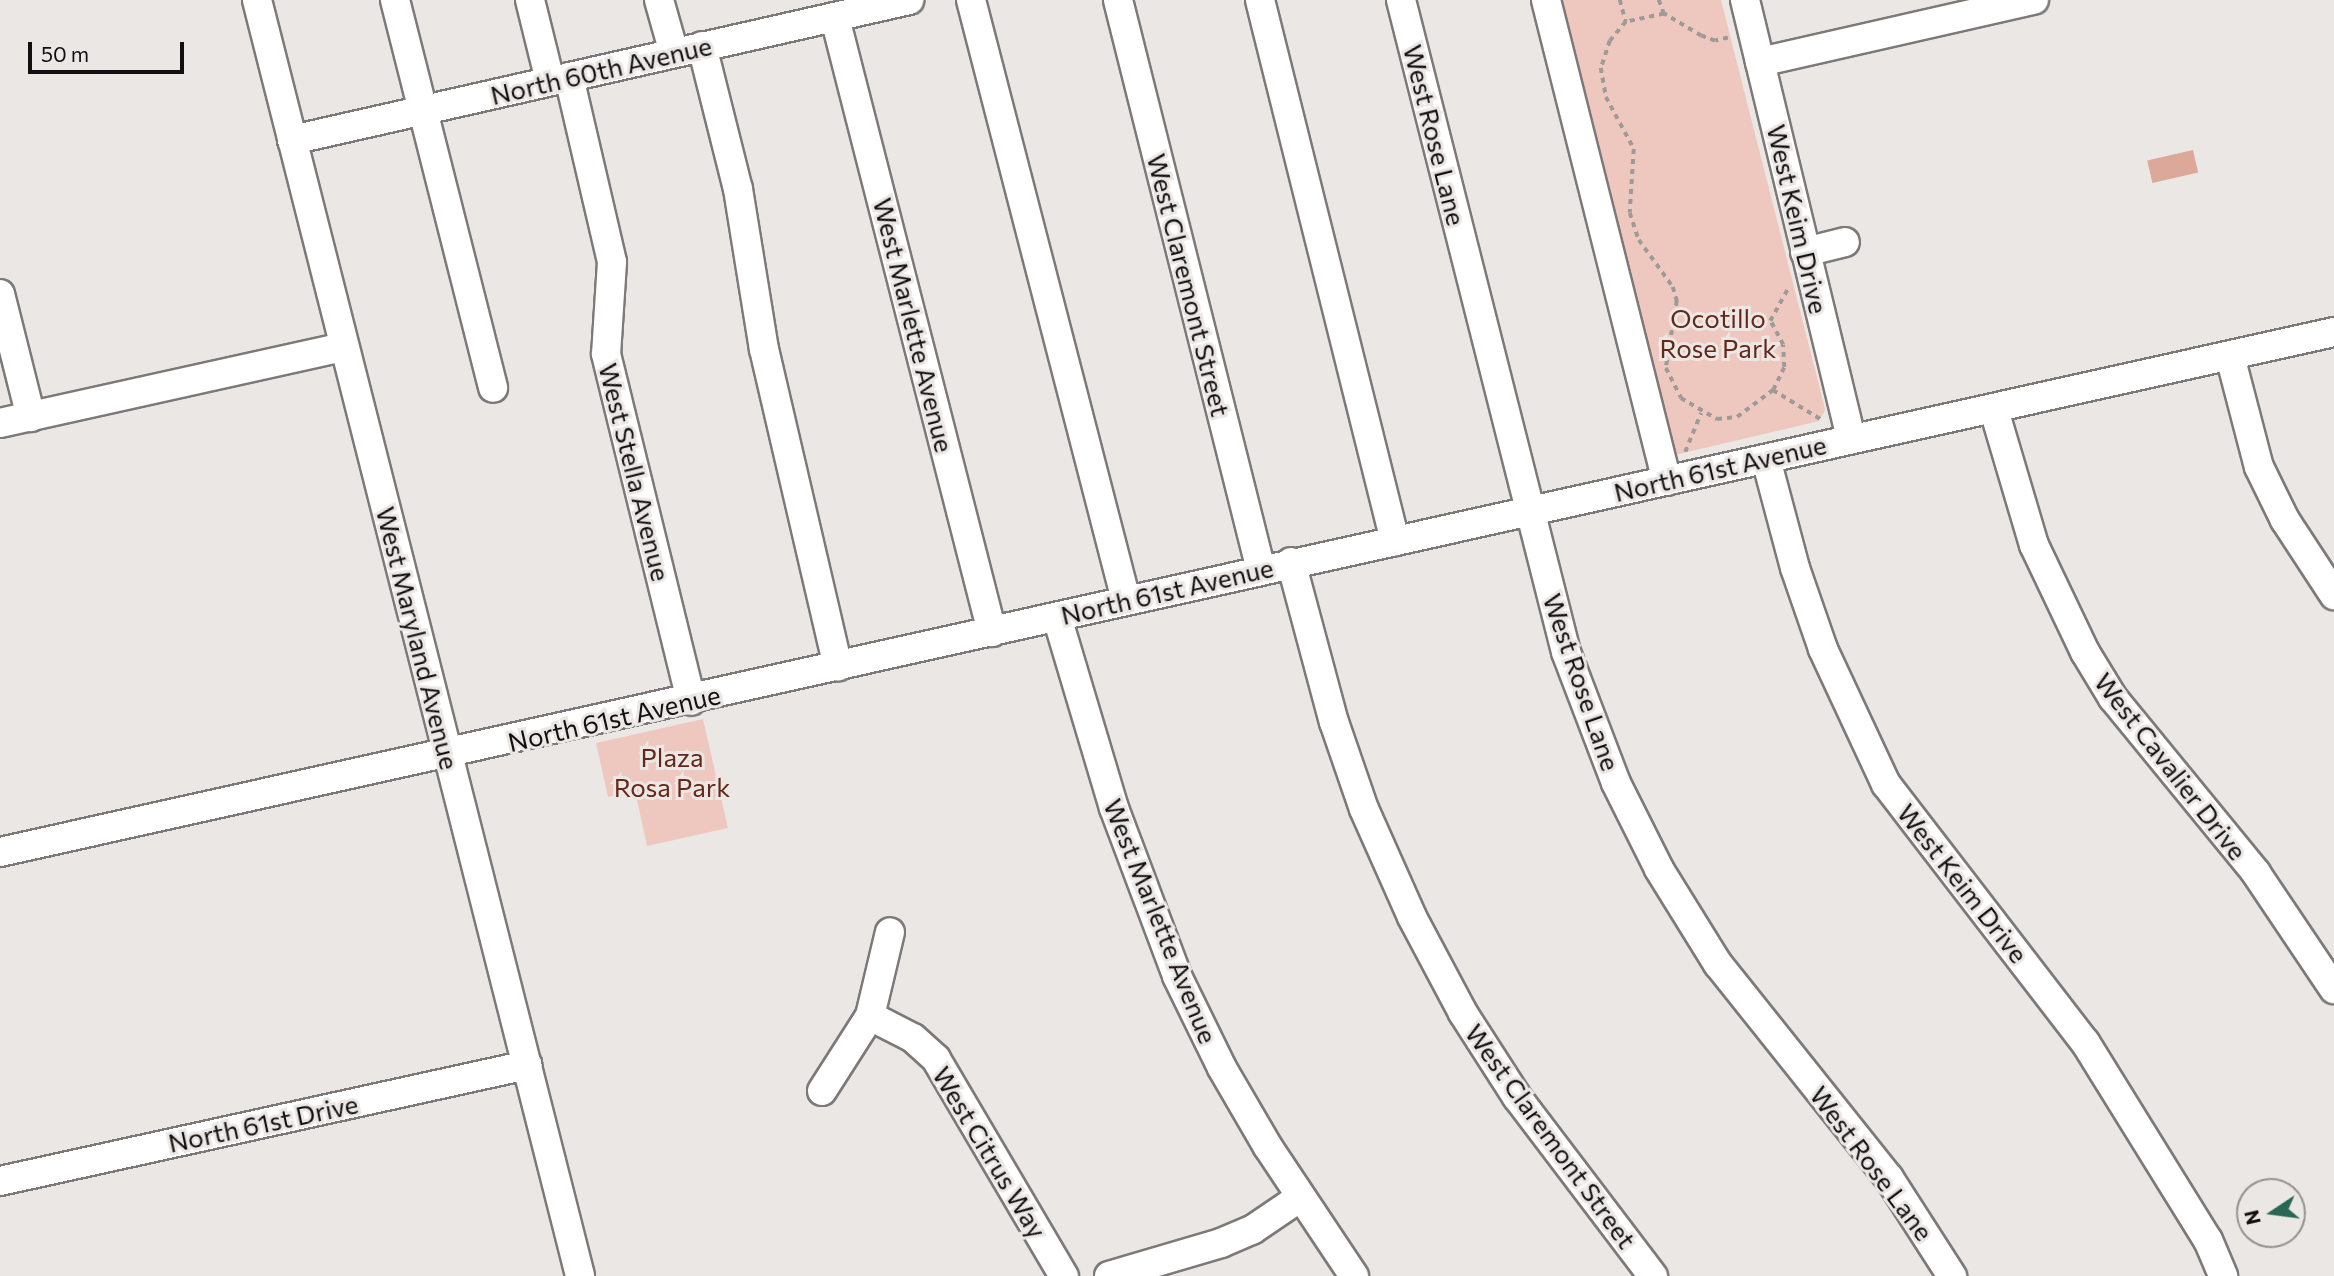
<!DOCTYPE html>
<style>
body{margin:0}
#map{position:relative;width:2334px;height:1276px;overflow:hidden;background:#ebe7e5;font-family:Commissioner,sans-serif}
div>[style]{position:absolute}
.green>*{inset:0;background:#eec8be}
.water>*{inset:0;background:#dba89a;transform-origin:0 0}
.path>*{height:3.5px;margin-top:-1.75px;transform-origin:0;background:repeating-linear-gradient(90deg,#9e9a99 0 5px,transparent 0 10px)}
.roads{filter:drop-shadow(2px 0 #7d7978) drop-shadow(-2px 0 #7d7978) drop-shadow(0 2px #7d7978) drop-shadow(0 -2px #7d7978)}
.minor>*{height:28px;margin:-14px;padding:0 14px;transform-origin:14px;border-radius:14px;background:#fff}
span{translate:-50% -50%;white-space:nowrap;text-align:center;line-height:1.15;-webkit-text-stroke:6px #ebe7e5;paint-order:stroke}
.street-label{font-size:26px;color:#110f0f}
.park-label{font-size:26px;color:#662718}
.north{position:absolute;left:2236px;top:1178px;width:70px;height:70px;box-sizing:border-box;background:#ebe7e5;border:2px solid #94918f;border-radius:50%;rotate:257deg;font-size:19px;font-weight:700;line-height:28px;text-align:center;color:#110f0f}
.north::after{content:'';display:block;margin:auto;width:24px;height:32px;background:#286755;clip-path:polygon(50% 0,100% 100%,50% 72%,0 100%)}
.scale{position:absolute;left:28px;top:42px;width:156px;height:32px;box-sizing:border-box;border:4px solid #110f0f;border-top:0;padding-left:9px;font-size:21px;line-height:24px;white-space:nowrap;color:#110f0f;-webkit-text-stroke:5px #ebe7e5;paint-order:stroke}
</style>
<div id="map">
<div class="green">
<div style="clip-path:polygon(1546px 0,1721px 0,1823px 401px,1825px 410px,1819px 421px,1662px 458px)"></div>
<div style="clip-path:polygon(703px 719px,728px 828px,647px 846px,635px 791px,608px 797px,596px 743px)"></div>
</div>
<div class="water">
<div style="left:2193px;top:150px;width:23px;height:47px;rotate:77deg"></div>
</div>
<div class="path">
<div style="left:1620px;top:0;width:23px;rotate:75deg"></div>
<div style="left:1659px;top:0;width:15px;rotate:70deg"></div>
<div style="left:1728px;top:38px;width:13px;rotate:167deg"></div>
<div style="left:1715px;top:41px;width:15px;rotate:-160deg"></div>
<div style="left:1701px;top:36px;width:43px;rotate:-149.3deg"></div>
<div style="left:1664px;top:14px;width:39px;rotate:168deg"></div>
<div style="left:1626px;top:22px;width:25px;rotate:130deg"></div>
<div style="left:1610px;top:41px;width:28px;rotate:108deg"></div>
<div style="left:1601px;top:68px;width:29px;rotate:80deg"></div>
<div style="left:1606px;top:97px;width:59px;rotate:61.7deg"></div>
<div style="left:1634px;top:149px;width:64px;rotate:93.6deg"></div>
<div style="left:1630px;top:213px;width:28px;rotate:72deg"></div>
<div style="left:1639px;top:240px;width:58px;rotate:54.1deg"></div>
<div style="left:1673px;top:287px;width:15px;rotate:74deg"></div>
<div style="left:1677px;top:301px;width:68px;rotate:99.3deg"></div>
<div style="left:1666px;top:368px;width:34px;rotate:63deg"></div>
<div style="left:1681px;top:398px;width:42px;rotate:30.3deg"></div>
<div style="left:1717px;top:419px;width:20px;rotate:-6deg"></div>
<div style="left:1737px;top:417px;width:45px;rotate:-36.9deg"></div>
<div style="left:1773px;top:390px;width:25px;rotate:-64deg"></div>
<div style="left:1784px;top:367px;width:22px;rotate:-93deg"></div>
<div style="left:1783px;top:345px;width:27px;rotate:-118deg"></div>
<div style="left:1770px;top:321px;width:37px;rotate:-61deg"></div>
<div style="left:1773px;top:390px;width:57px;rotate:31.5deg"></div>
<div style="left:1685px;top:452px;width:42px;rotate:-67.7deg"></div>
</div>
<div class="roads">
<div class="minor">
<div style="left:257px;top:0;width:1316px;rotate:75.79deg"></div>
<div style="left:395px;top:0;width:400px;rotate:75.8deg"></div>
<div style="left:530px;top:0;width:83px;rotate:76.1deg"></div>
<div style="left:659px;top:0;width:55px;rotate:74.2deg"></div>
<div style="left:971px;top:0;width:620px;rotate:75.52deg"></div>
<div style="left:1118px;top:0;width:588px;rotate:75.92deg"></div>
<div style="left:1260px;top:0;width:558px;rotate:75.99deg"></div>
<div style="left:1401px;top:0;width:673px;rotate:75.8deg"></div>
<div style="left:1566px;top:652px;width:140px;rotate:69.1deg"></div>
<div style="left:1616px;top:783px;width:96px;rotate:63.4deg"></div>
<div style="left:1659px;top:869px;width:112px;rotate:58.2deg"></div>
<div style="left:1718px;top:964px;width:274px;rotate:51.4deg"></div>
<div style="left:1889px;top:1178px;width:117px;rotate:57.3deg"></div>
<div style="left:1546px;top:0;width:496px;rotate:75.9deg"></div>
<div style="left:1745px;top:0;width:452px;rotate:76.4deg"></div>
<div style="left:835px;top:18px;width:634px;rotate:75.66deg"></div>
<div style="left:702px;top:46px;width:147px;rotate:75.9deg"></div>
<div style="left:738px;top:189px;width:162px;rotate:80.8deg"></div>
<div style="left:764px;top:349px;width:326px;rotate:76.9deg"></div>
<div style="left:1760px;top:62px;width:281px;rotate:-12.8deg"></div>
<div style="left:569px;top:77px;width:190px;rotate:76.9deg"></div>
<div style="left:612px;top:262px;width:92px;rotate:93.7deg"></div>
<div style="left:606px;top:354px;width:357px;rotate:76.2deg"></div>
<div style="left:292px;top:140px;width:633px;rotate:-12.78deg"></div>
<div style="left:1805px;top:252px;width:41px;rotate:-14deg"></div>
<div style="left:0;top:294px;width:127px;rotate:75.9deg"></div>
<div style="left:2230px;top:356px;width:115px;rotate:75.4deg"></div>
<div style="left:2259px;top:467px;width:59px;rotate:63.9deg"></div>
<div style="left:2285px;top:520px;width:90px;rotate:56.8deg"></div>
<div style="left:1994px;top:410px;width:141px;rotate:73.5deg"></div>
<div style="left:2034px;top:545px;width:119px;rotate:64.5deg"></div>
<div style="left:2085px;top:652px;width:54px;rotate:58.7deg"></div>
<div style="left:2113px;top:698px;width:226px;rotate:50.7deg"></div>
<div style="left:2256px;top:873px;width:140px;rotate:56.1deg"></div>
<div style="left:0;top:423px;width:352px;rotate:-12.5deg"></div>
<div style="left:1766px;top:459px;width:113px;rotate:75.1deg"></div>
<div style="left:1795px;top:568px;width:86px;rotate:70.9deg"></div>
<div style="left:1823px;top:649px;width:149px;rotate:65deg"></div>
<div style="left:1886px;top:784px;width:326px;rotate:52.4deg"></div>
<div style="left:2085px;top:1042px;width:233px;rotate:58.2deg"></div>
<div style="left:2208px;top:1240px;width:39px;rotate:67deg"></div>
<div style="left:1291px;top:562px;width:166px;rotate:75deg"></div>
<div style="left:1334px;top:722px;width:92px;rotate:71deg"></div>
<div style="left:1364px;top:809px;width:118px;rotate:66deg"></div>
<div style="left:1412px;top:917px;width:109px;rotate:62deg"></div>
<div style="left:1463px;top:1013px;width:100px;rotate:57.3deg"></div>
<div style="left:1517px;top:1097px;width:225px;rotate:52.8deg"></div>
<div style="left:1057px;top:617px;width:199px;rotate:73.4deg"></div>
<div style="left:1114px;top:808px;width:179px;rotate:69.4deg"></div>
<div style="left:1177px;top:976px;width:102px;rotate:63.9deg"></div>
<div style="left:1222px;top:1068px;width:91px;rotate:59.8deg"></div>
<div style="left:1268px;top:1147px;width:155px;rotate:56.3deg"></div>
<div style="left:0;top:852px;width:2391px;rotate:-12.56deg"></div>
<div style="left:870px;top:1016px;width:48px;rotate:27.1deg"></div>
<div style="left:913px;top:1038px;width:31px;rotate:42deg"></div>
<div style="left:936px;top:1059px;width:252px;rotate:59.5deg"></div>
<div style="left:822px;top:1091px;width:89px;rotate:-57.4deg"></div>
<div style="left:870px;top:1016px;width:86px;rotate:-76.6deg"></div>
<div style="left:0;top:1181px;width:540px;rotate:-12.41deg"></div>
<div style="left:1109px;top:1276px;width:117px;rotate:-16.4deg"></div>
<div style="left:1221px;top:1243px;width:34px;rotate:-23deg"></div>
<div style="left:1252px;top:1230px;width:57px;rotate:-34.2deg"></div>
</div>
</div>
<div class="street-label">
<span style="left:601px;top:70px;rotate:-13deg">North 60th Avenue</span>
<span style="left:1435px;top:135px;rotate:76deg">West Rose Lane</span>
<span style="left:1798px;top:219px;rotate:77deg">West Keim Drive</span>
<span style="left:1189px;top:285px;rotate:76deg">West Claremont Street</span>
<span style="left:914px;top:325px;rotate:76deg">West Marlette Avenue</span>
<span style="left:1720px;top:468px;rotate:-13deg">North 61st Avenue</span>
<span style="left:635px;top:472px;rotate:76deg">West Stella Avenue</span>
<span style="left:1167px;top:591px;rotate:-13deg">North 61st Avenue</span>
<span style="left:418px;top:638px;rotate:76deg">West Maryland Avenue</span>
<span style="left:1582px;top:682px;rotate:71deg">West Rose Lane</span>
<span style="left:614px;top:718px;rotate:-13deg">North 61st Avenue</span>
<span style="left:2171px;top:766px;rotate:52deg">West Cavalier Drive</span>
<span style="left:1963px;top:883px;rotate:52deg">West Keim Drive</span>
<span style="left:1161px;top:921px;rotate:68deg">West Marlette Avenue</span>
<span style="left:263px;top:1123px;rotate:-12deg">North 61st Drive</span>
<span style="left:1551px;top:1136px;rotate:54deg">West Claremont Street</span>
<span style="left:990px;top:1152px;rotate:59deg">West Citrus Way</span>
<span style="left:1872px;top:1163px;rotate:53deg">West Rose Lane</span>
</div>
<div class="park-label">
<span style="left:1718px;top:333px">Ocotillo<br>Rose Park</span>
<span style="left:672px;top:772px">Plaza<br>Rosa Park</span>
</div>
<div class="north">N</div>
<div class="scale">50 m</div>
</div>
